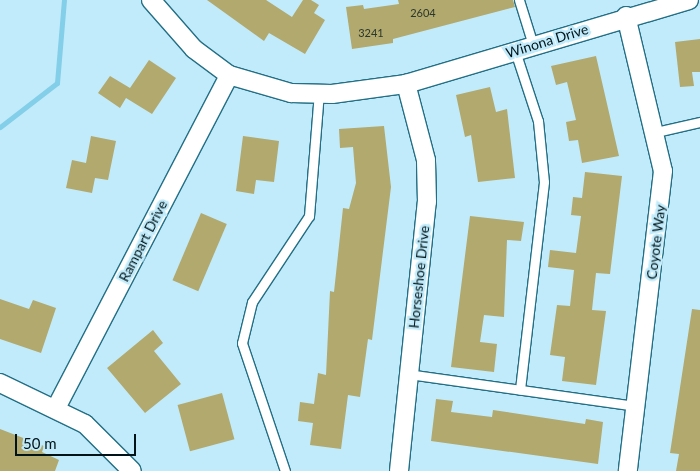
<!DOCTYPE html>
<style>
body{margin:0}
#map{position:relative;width:700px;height:471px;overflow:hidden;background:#c1ebfa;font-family:Lato,sans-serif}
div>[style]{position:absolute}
.stream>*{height:5px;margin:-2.5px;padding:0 2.5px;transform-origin:2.5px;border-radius:2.5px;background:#83cee8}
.building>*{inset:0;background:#b1a96d;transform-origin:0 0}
.roads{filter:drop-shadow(1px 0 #236f85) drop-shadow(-1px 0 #236f85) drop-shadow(0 1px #236f85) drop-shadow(0 -1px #236f85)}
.lane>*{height:9px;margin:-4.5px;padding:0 4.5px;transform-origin:4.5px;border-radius:4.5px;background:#fff}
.street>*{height:18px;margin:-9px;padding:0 9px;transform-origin:9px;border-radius:9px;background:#fff}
span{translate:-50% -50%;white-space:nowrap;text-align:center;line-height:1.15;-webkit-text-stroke:5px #c1ebfa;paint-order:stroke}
.number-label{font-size:11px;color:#2c382e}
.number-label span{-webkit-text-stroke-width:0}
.street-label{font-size:14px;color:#001319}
.scale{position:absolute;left:15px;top:434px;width:121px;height:22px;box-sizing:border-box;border:2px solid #001319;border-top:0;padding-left:6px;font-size:15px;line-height:18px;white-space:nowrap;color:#001319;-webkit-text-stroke:4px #c1ebfa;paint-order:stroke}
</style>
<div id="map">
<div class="stream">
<div style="left:0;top:127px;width:72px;rotate:-37.7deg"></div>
<div style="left:57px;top:83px;width:83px;rotate:-85.2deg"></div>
</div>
<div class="building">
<div style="clip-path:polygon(207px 0,266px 0,292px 17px,303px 0,311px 0,319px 5px,314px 13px,325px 20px,305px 54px,269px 33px,264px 41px)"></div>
<div style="clip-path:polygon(398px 0,513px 0,515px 7px,393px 39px,393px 43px,352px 49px,346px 7px,363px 5px,364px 9px,399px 4px)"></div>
<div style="clip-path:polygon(700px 39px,700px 72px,692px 72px,694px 86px,680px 87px,675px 42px)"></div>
<div style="clip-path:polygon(596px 56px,619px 156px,582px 163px,578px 140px,569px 141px,566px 122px,576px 120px,567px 82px,556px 85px,551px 66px)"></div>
<div style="clip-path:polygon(149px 60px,176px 78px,152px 114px,126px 98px,120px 108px,98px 93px,110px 76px,130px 88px)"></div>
<div style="clip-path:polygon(490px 87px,496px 112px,507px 109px,515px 178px,478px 182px,471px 135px,465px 137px,456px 95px)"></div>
<div style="clip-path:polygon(384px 126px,391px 187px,372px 340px,368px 339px,360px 397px,348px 395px,341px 449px,310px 445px,313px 423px,298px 421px,300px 402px,314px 404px,318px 373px,326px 375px,330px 291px,334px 292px,343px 208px,349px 209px,356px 183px,353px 147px,340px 148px,339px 129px)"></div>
<div style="clip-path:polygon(91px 136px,116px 141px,108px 180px,95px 178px,92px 193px,66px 188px,72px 160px,86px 163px)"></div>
<div style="clip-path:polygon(243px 136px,279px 141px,274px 182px,256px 180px,254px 194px,236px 191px)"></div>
<div style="clip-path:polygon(585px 172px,622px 176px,610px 274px,596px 273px,592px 310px,606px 311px,596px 385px,562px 381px,565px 357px,550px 355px,557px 305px,570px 306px,574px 270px,548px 267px,550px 250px,576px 253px,581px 216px,571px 215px,573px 197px,582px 198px)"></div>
<div style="left:201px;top:213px;width:28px;height:73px;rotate:23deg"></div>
<div style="clip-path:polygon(470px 216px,524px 222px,521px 241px,507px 240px,504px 317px,484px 315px,480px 342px,497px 344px,494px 372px,451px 367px)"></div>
<div style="clip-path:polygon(0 299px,29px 309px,33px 300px,56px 308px,41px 353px,0 339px)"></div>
<div style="clip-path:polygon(692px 309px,700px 310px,700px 471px,676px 471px,679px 454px,670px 453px)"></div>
<div style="clip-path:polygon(153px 330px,163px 343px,154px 351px,181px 384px,145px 413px,107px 368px)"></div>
<div style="left:222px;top:393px;width:48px;height:46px;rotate:75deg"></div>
<div style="clip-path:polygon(436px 399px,453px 401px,451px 412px,492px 417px,493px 410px,585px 424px,586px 419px,603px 422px,598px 464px,431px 441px)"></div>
<div style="clip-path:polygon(0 429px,44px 446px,42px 452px,59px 460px,55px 471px,0 471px)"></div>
</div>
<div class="roads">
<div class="lane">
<div style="left:519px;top:0;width:47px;rotate:72.7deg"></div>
<div style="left:515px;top:51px;width:74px;rotate:71.8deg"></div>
<div style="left:538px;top:121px;width:61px;rotate:84.4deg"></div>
<div style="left:544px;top:182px;width:209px;rotate:96.6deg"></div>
<div style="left:656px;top:132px;width:45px;rotate:-12.8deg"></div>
<div style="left:408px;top:374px;width:230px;rotate:8deg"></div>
<div style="left:285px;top:471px;width:135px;rotate:-108.6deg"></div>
<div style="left:242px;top:343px;width:42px;rotate:-76.3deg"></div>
<div style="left:252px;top:302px;width:103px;rotate:-56.5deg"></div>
<div style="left:309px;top:216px;width:123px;rotate:-85.4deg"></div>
</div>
<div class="street">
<div style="left:151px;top:0;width:65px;rotate:48.7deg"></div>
<div style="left:194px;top:49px;width:44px;rotate:36.6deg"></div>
<div style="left:229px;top:75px;width:65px;rotate:16.2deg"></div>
<div style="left:291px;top:93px;width:41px;rotate:1.4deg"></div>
<div style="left:332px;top:94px;width:75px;rotate:-7.7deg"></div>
<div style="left:406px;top:84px;width:295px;rotate:-16.5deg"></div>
<div style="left:626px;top:16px;width:159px;rotate:76.6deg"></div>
<div style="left:663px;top:171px;width:302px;rotate:96.7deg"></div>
<div style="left:0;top:383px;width:94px;rotate:25.8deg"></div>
<div style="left:85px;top:424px;width:66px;rotate:45deg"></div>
<div style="left:56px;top:408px;width:375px;rotate:-62.5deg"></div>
<div style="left:399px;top:471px;width:270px;rotate:-84.1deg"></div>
<div style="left:427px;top:202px;width:42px;rotate:-91.4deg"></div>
<div style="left:426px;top:160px;width:79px;rotate:-104.7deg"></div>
</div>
</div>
<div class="number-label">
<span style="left:423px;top:13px">2604</span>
<span style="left:371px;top:33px">3241</span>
</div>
<div class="street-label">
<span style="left:547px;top:41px;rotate:-17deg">Winona Drive</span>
<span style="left:143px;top:241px;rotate:-63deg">Rampart Drive</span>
<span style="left:656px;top:242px;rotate:-83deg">Coyote Way</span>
<span style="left:419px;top:277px;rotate:-84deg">Horseshoe Drive</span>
</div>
<div class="scale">50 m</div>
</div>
